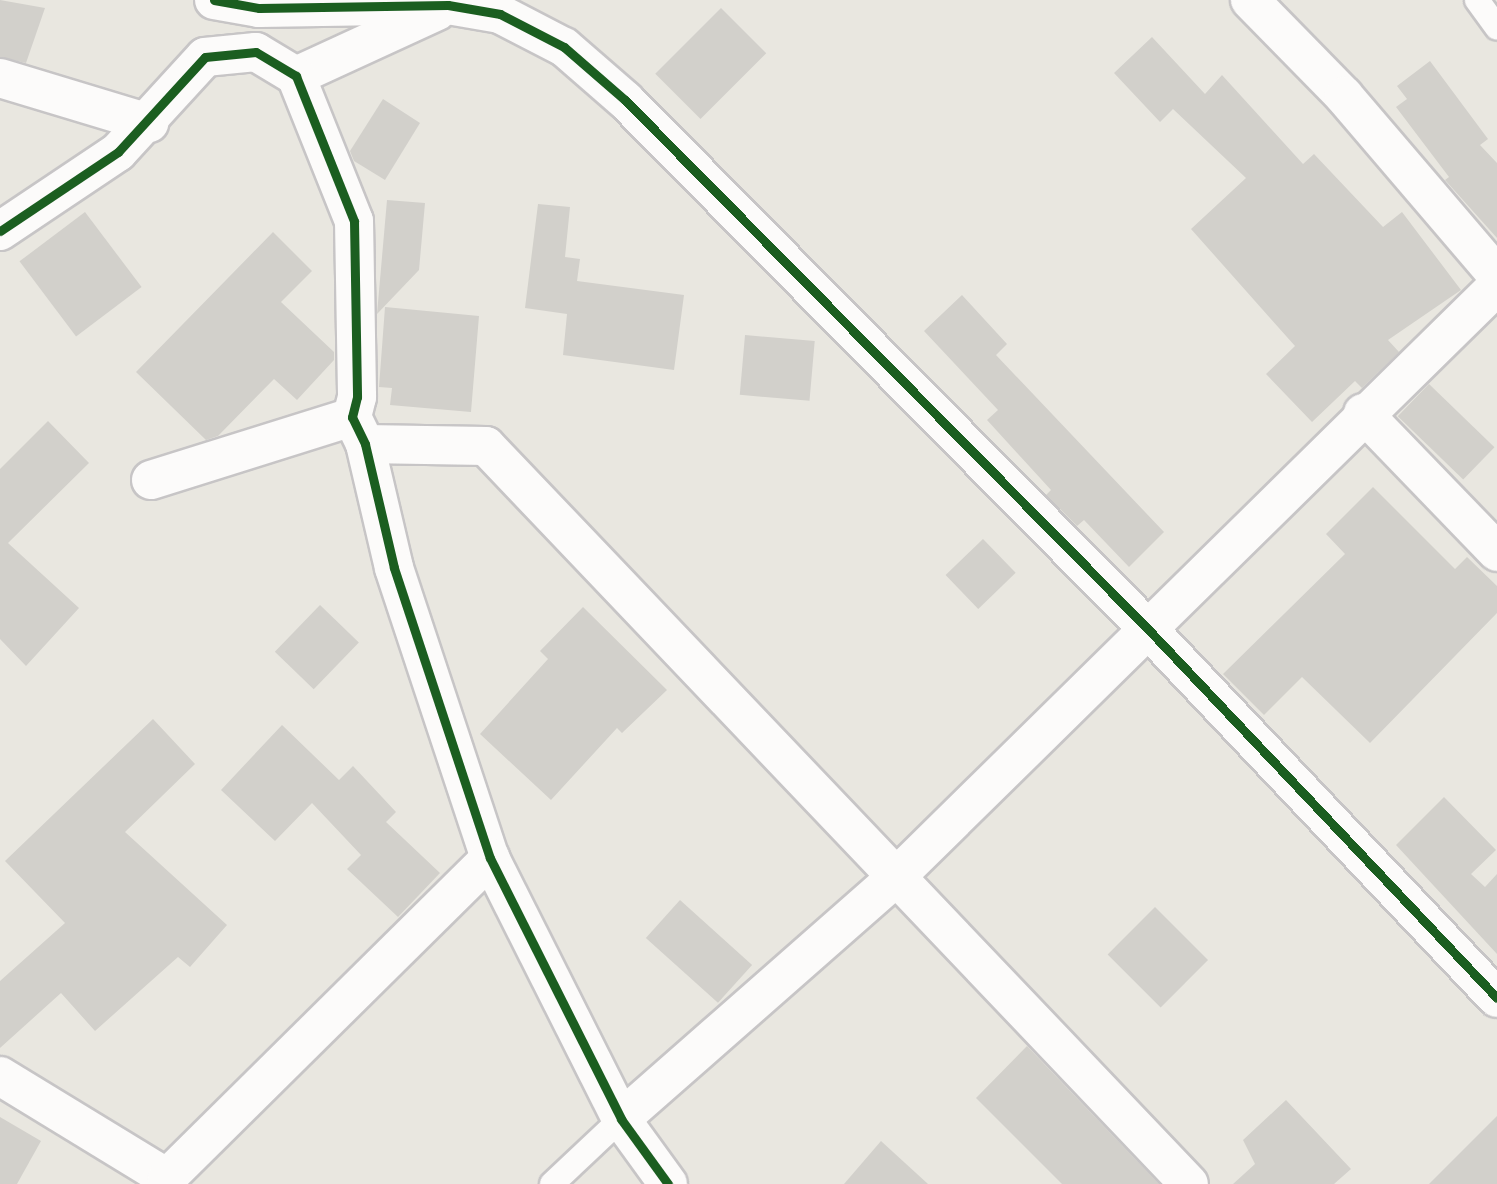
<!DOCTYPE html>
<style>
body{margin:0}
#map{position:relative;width:1497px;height:1184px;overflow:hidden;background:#e9e7e0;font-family:Cabin,sans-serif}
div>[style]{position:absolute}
.building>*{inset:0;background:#d2d0cb;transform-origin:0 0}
.roads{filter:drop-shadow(2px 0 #c7c5c6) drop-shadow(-2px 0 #c7c5c6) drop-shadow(0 2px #c7c5c6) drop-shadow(0 -2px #c7c5c6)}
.service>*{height:24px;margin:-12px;padding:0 12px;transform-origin:12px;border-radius:12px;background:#fcfbfa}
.minor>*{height:38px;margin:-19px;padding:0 19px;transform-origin:19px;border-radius:19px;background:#fcfbfa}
.cycleway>*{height:9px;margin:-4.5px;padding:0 4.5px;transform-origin:4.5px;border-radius:4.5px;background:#1b5e20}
span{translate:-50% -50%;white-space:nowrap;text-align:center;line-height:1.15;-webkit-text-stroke:7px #fff;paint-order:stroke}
</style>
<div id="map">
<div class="building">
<div style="clip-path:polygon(0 0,45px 8px,26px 63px,0 57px)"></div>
<div style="left:721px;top:8px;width:64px;height:93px;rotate:45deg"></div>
<div style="clip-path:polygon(1152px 37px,1205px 94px,1222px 75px,1303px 164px,1314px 154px,1383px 227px,1402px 212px,1461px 290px,1388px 340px,1399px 352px,1362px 388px,1355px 381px,1312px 422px,1266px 374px,1295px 346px,1191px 229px,1246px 178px,1173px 109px,1160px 122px,1114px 73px)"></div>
<div style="clip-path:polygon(1430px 61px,1488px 139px,1480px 145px,1497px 163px,1497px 238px,1445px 180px,1449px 177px,1396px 107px,1407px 99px,1397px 86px)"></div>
<div style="clip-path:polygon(383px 99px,420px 123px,385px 180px,354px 161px,350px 151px)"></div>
<div style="clip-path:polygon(387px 200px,425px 203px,419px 270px,377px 314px)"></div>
<div style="clip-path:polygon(538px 204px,570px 207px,565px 257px,580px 259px,577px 281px,684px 295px,674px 370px,563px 355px,567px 314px,525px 308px)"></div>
<div style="left:85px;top:212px;width:94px;height:82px;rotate:53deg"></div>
<div style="clip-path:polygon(273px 232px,312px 271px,281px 302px,334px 352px,334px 360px,297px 400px,274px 379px,218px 436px,206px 440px,136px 372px)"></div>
<div style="clip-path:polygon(962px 295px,1007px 344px,996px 355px,1164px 532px,1129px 567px,1084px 520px,1077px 526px,1046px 495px,1051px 490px,987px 420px,998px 410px,924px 331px)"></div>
<div style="clip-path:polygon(385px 307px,479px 316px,471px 412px,390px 405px,392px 388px,379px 387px)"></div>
<div style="left:745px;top:335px;width:70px;height:60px;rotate:5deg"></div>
<div style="left:1429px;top:384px;width:91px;height:45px;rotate:44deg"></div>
<div style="clip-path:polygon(48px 421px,89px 463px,8px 543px,79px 608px,26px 666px,0 639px,0 469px)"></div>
<div style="clip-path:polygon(1373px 487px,1455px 569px,1467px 557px,1497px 586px,1497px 613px,1370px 743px,1302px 677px,1264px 715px,1223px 674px,1345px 554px,1326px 534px)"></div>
<div style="left:983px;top:539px;width:47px;height:52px;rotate:46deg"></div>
<div style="left:320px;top:605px;width:54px;height:65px;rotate:44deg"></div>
<div style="clip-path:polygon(583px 607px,667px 690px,622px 733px,617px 728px,551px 800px,480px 734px,548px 659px,540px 651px)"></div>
<div style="clip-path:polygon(153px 719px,195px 764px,125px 832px,227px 925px,190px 967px,178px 957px,95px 1031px,61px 993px,0 1048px,0 981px,65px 923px,5px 861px)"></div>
<div style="clip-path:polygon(282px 725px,339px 780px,353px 766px,396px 812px,386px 822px,440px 873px,398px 917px,347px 869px,361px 855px,312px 803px,275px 841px,221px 790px)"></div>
<div style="clip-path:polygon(1444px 797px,1496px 850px,1471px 874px,1485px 887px,1497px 874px,1497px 954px,1396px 845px)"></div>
<div style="left:680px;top:900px;width:97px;height:51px;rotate:42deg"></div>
<div style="left:1155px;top:907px;width:75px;height:67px;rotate:45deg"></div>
<div style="clip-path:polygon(1027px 1046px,1159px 1184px,1062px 1184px,976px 1098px)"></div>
<div style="clip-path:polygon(1286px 1100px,1351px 1169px,1334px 1184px,1233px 1184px,1255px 1164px,1243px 1140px)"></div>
<div style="clip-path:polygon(1497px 1116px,1497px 1184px,1429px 1184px)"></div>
<div style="clip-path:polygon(0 1117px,41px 1141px,17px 1184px,0 1184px)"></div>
<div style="clip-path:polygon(881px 1141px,928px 1184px,844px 1184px)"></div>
</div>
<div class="roads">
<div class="service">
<div style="left:1477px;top:0;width:34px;rotate:54deg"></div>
<div style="left:552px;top:1184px;width:95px;rotate:-43.3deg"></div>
</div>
<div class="minor">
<div style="left:214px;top:0;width:46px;rotate:10.1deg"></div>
<div style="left:259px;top:8px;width:189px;rotate:-0.9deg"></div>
<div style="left:448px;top:5px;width:53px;rotate:9.8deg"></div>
<div style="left:500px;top:14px;width:72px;rotate:27.3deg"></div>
<div style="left:564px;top:47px;width:81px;rotate:41deg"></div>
<div style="left:625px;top:100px;width:742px;rotate:45.33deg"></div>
<div style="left:1147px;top:628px;width:509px;rotate:46.59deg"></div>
<div style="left:1250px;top:0;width:134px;rotate:45.6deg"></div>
<div style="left:1344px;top:96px;width:235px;rotate:49.5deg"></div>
<div style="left:296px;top:76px;width:155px;rotate:-24.7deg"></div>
<div style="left:0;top:78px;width:156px;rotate:16.8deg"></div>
<div style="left:0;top:231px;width:142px;rotate:-33.8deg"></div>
<div style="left:118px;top:152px;width:129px;rotate:-47.5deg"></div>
<div style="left:205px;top:57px;width:51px;rotate:-5.6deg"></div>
<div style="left:256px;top:52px;width:47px;rotate:31deg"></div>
<div style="left:296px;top:76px;width:156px;rotate:68.2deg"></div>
<div style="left:354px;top:221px;width:176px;rotate:89deg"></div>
<div style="left:357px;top:397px;width:21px;rotate:104deg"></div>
<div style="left:352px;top:417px;width:30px;rotate:64deg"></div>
<div style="left:365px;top:444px;width:127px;rotate:76.8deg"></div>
<div style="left:394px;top:568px;width:305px;rotate:71.7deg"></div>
<div style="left:490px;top:858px;width:292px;rotate:63.3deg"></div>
<div style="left:621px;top:1119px;width:80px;rotate:54.1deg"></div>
<div style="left:1363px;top:413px;width:193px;rotate:46deg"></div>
<div style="left:365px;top:444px;width:121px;rotate:0.9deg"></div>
<div style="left:486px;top:446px;width:1019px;rotate:46.39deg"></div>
<div style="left:151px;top:480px;width:211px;rotate:-17.4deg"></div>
<div style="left:0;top:1076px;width:196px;rotate:31.4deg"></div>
<div style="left:167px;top:1178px;width:455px;rotate:-44.7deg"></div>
<div style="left:621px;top:1119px;width:365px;rotate:-41.3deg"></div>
<div style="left:895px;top:878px;width:844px;rotate:-44.52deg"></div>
</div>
</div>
<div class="cycleway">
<div style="left:214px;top:0;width:46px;rotate:10.1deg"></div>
<div style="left:259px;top:8px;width:189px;rotate:-0.9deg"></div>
<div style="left:448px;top:5px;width:53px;rotate:9.8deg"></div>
<div style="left:500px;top:14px;width:72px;rotate:27.3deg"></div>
<div style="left:564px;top:47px;width:81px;rotate:41deg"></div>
<div style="left:625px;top:100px;width:742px;rotate:45.33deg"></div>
<div style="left:1147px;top:628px;width:509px;rotate:46.59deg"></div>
<div style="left:0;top:231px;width:142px;rotate:-33.8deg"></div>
<div style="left:118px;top:152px;width:129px;rotate:-47.5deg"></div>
<div style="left:205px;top:57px;width:51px;rotate:-5.6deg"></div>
<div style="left:256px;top:52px;width:47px;rotate:31deg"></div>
<div style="left:296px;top:76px;width:156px;rotate:68.2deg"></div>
<div style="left:354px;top:221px;width:176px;rotate:89deg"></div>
<div style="left:357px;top:397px;width:21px;rotate:104deg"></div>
<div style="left:352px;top:417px;width:30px;rotate:64deg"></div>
<div style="left:365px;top:444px;width:127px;rotate:76.8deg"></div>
<div style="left:394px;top:568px;width:305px;rotate:71.7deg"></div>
<div style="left:490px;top:858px;width:292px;rotate:63.3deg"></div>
<div style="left:621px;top:1119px;width:80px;rotate:54.1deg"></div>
</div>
</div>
